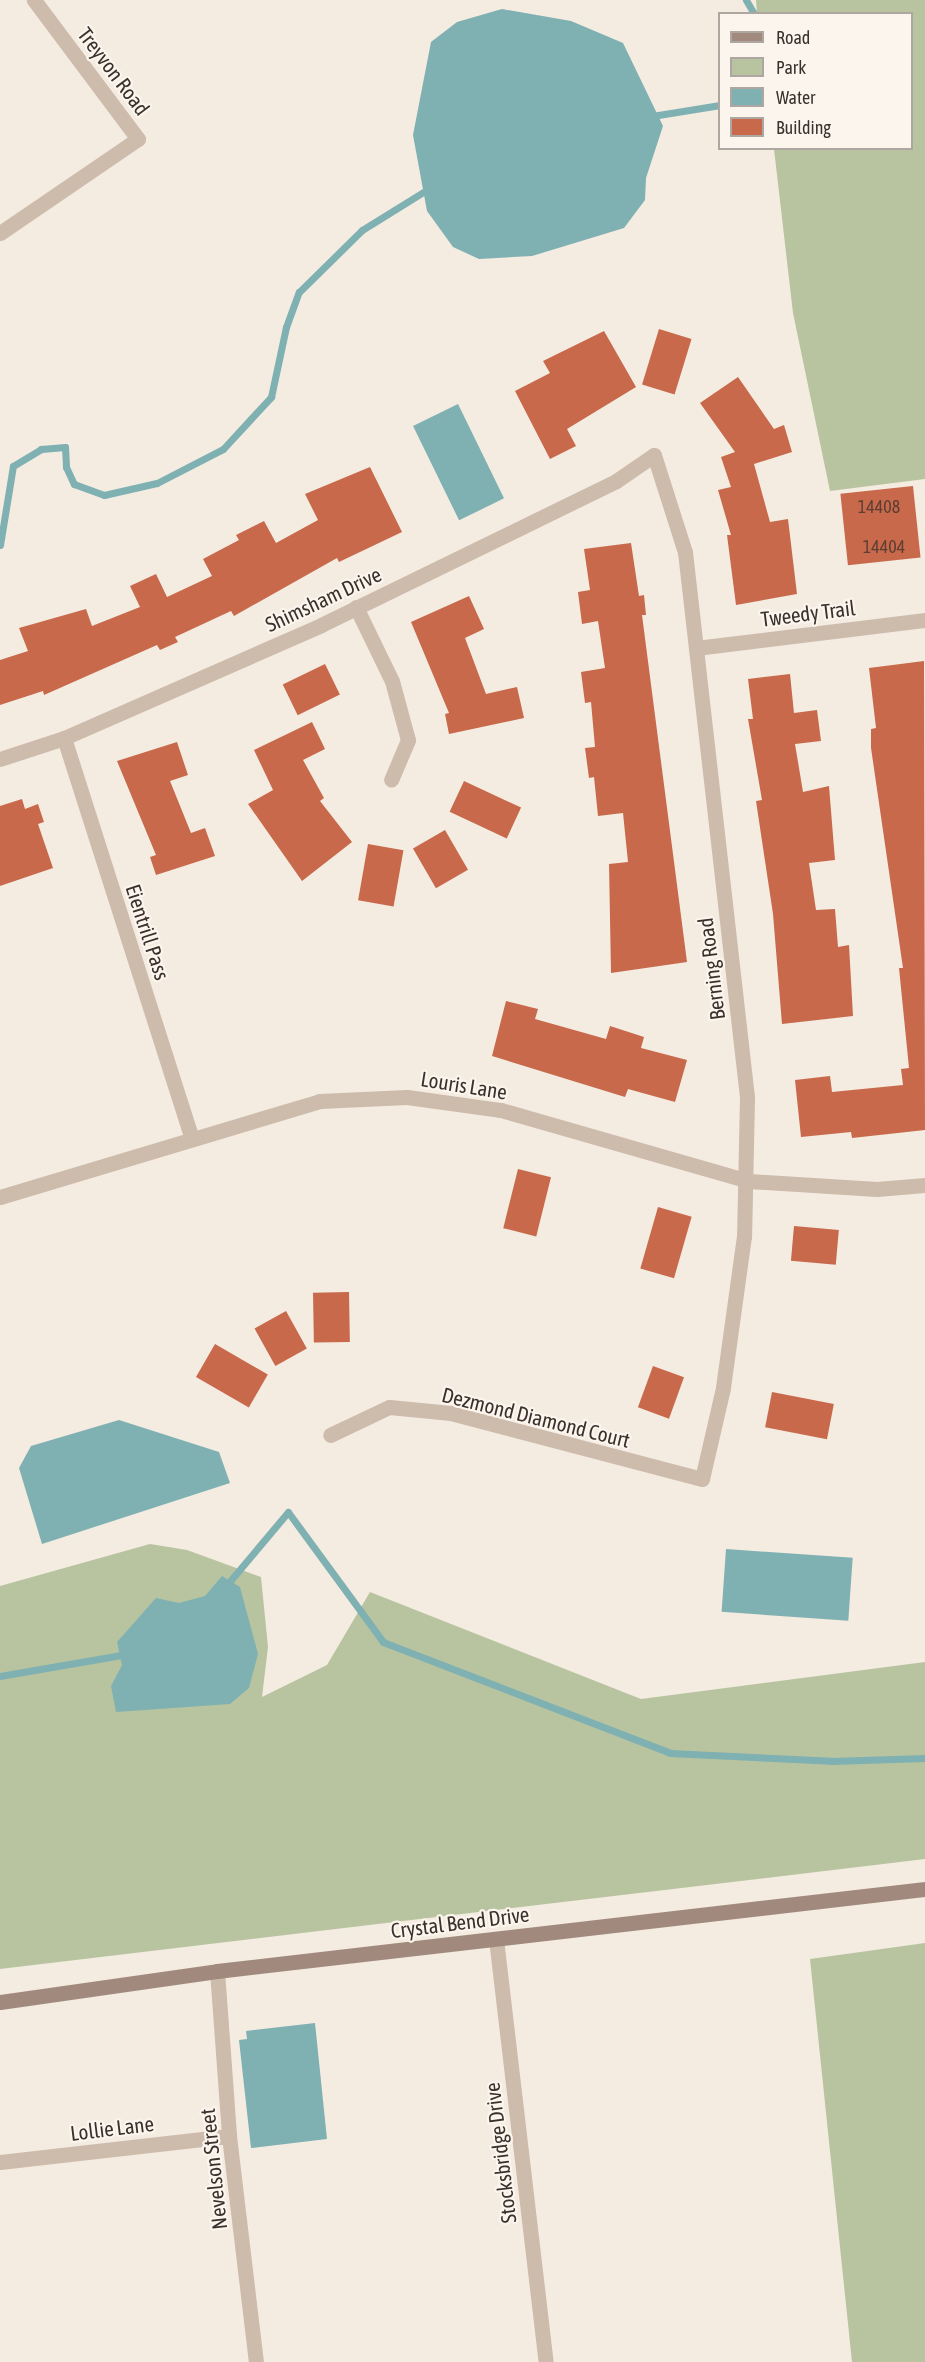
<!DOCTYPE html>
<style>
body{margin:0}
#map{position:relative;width:925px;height:2362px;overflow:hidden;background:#f4ebe1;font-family:"Asap Condensed",sans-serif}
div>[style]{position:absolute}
.green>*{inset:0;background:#b8c4a0}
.water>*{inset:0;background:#7fb0b2;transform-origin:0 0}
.stream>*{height:7px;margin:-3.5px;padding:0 3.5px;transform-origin:3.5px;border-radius:3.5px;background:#7fb0b2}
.building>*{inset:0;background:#c8694b;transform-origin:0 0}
.street>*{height:15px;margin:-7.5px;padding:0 7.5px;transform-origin:7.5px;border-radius:7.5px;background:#cdbbac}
.secondary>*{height:15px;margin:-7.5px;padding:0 7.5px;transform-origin:7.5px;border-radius:7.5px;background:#a18a7d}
span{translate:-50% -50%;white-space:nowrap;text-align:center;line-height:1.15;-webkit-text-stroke:4.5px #fbf5ee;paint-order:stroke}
.number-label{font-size:18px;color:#5e3e33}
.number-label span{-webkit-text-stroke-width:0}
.street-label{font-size:21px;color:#3b302b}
.legend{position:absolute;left:718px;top:12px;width:195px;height:138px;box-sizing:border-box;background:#fbf5ee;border:2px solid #aea6a0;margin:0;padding:8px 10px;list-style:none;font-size:18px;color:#3b302b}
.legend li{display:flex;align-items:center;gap:12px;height:30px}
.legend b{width:30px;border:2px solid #aea6a0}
</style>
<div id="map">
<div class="green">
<div style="clip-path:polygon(756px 0,925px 0,925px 479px,830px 491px,793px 313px,774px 149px,912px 148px,912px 14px,757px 13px)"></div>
<div style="clip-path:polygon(150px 1544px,187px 1550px,261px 1577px,268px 1647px,262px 1697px,327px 1665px,370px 1592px,641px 1699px,925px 1662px,925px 1859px,0 1969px,0 1586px)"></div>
<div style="clip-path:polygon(925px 1943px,925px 2362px,852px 2362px,810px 1959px)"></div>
</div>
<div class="water">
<div style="clip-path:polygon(502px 9px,571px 21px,623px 43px,663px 126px,646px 178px,645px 200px,624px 228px,532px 256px,479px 259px,453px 247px,427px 211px,413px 135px,431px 42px,457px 22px)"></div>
<div style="left:458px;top:404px;width:105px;height:50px;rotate:64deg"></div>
<div style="clip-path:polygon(119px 1420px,219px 1452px,230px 1483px,42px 1544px,19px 1468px,31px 1446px)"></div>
<div style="left:726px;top:1549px;width:127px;height:63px;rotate:4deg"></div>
<div style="clip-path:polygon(222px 1576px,240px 1587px,258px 1654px,249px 1688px,230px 1704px,116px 1712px,111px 1686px,122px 1665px,117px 1642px,156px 1598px,179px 1603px,205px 1596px)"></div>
<div style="clip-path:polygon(315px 2023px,327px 2139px,251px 2148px,239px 2040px,247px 2039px,246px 2031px)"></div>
</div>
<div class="stream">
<div style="left:746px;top:0;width:16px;rotate:60deg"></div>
<div style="left:652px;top:116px;width:69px;rotate:-9.2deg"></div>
<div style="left:0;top:545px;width:80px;rotate:-80.7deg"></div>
<div style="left:13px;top:466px;width:33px;rotate:-31deg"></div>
<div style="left:41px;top:449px;width:24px;rotate:-5deg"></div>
<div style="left:65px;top:447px;width:20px;rotate:87deg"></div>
<div style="left:66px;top:467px;width:19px;rotate:65deg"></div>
<div style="left:74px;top:484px;width:32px;rotate:20deg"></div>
<div style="left:104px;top:495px;width:54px;rotate:-12.8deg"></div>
<div style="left:157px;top:483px;width:74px;rotate:-27.3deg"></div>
<div style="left:223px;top:449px;width:71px;rotate:-47.3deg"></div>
<div style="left:271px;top:397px;width:72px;rotate:-77.9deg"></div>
<div style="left:286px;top:327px;width:37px;rotate:-70deg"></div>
<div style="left:299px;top:292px;width:88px;rotate:-44.5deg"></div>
<div style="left:362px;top:230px;width:78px;rotate:-31.8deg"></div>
<div style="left:225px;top:1587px;width:98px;rotate:-50deg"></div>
<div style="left:288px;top:1512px;width:161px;rotate:53.8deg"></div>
<div style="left:383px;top:1642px;width:308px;rotate:21.1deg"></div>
<div style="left:670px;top:1753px;width:161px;rotate:2.8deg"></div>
<div style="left:831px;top:1761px;width:94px;rotate:-1.8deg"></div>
<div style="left:0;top:1676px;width:129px;rotate:-9.8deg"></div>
</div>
<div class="building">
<div style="left:659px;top:329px;width:34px;height:58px;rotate:17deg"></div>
<div style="clip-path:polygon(604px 331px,636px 387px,567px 429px,576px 446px,550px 459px,515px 391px,550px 373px,543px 361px)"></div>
<div style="clip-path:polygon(738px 377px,774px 429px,784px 425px,792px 452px,754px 464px,770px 522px,788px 519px,797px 594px,736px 605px,727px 535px,731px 535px,718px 490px,731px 487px,721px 457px,735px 452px,700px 403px)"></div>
<div style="clip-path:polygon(370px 467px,402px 532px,339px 562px,337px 558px,234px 616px,231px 611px,175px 637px,178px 642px,160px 650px,157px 645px,44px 695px,43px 691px,0 705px,0 660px,28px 651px,19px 628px,86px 609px,92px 626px,140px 607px,130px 586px,156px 574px,167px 597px,212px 576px,203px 559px,239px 540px,236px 535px,264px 521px,276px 543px,318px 520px,305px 494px)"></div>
<div style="left:913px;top:486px;width:72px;height:73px;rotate:84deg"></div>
<div style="clip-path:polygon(631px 543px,639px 596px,644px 595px,646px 615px,642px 615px,687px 962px,611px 973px,609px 864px,628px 862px,623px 813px,598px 816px,594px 777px,589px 778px,585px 748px,595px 747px,591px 702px,585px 703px,581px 672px,605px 668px,598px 621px,582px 624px,578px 592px,590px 590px,584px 549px)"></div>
<div style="clip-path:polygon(469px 596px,484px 629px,465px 638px,486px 694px,517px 687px,524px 718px,449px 734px,445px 714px,449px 713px,411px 622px)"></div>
<div style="clip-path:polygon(924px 661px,925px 1130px,852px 1138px,851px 1132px,801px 1137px,795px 1080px,830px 1076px,832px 1092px,903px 1085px,901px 1069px,909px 1068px,899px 968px,903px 968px,871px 748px,871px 729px,876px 728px,869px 668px)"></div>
<div style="left:325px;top:664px;width:34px;height:47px;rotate:64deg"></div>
<div style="clip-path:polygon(790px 674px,794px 713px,817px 710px,821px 741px,795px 744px,803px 792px,829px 786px,835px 860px,809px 863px,816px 910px,835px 909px,838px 947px,849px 945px,853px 1016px,782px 1024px,773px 914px,756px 801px,762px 800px,748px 719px,753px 719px,748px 679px)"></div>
<div style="clip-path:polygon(312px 722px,325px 749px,303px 760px,324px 798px,320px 801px,352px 842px,302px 881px,248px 804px,273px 790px,254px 750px)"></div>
<div style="clip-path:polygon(177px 742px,188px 775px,170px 781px,191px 833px,205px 828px,215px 856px,156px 875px,150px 857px,156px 855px,117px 761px)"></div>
<div style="left:464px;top:781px;width:63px;height:34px;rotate:25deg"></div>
<div style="clip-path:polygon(22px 799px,25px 809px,38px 804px,44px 822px,38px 824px,53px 868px,0 886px,0 806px)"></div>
<div style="left:445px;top:830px;width:46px;height:37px;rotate:60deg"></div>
<div style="left:368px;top:844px;width:36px;height:57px;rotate:10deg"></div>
<div style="clip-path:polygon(506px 1001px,538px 1009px,535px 1019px,606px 1039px,610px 1026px,644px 1037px,641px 1048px,687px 1060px,675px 1102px,628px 1089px,625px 1097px,492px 1056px)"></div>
<div style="left:518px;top:1169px;width:34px;height:61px;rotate:14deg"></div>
<div style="left:658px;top:1207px;width:35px;height:64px;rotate:16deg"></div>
<div style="left:794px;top:1226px;width:45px;height:35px;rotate:5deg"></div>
<div style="left:349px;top:1292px;width:50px;height:36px;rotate:89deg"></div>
<div style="left:286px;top:1311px;width:43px;height:36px;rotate:61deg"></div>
<div style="left:215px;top:1344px;width:61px;height:38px;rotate:30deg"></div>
<div style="left:653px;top:1366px;width:33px;height:44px;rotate:20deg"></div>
<div style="left:772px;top:1392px;width:63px;height:36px;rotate:11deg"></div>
</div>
<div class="street">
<div style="left:0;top:233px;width:167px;rotate:-34.3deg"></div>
<div style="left:138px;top:139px;width:174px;rotate:-126.8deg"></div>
<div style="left:356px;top:607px;width:82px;rotate:64.1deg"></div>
<div style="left:392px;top:681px;width:61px;rotate:74.8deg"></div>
<div style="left:408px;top:740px;width:43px;rotate:113deg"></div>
<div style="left:696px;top:648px;width:231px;rotate:-7deg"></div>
<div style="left:64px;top:738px;width:420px;rotate:72.3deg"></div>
<div style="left:0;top:759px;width:67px;rotate:-18.2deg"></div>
<div style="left:64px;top:738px;width:281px;rotate:-23.7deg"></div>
<div style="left:321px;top:625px;width:328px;rotate:-26deg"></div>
<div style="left:616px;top:481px;width:46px;rotate:-34.4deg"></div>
<div style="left:654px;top:455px;width:102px;rotate:72.3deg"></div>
<div style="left:685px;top:552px;width:549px;rotate:83.51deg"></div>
<div style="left:747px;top:1097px;width:139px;rotate:91.2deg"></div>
<div style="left:744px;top:1236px;width:153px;rotate:97.9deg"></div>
<div style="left:723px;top:1388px;width:93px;rotate:103deg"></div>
<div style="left:702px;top:1479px;width:260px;rotate:-165.3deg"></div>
<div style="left:451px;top:1413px;width:62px;rotate:-174.5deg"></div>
<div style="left:389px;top:1407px;width:65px;rotate:154.6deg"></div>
<div style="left:0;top:1197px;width:333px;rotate:-16.7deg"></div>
<div style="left:319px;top:1101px;width:88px;rotate:-2.6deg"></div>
<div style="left:407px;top:1097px;width:95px;rotate:7.9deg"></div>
<div style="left:501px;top:1110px;width:258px;rotate:16deg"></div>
<div style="left:749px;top:1181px;width:128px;rotate:3.6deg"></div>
<div style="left:877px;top:1189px;width:48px;rotate:-4.8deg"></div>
<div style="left:496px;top:1939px;width:426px;rotate:83.3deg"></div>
<div style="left:217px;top:1971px;width:165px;rotate:85.8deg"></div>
<div style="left:229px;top:2136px;width:228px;rotate:83.2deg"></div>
<div style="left:0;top:2162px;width:230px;rotate:-6.5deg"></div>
</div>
<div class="secondary">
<div style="left:0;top:2002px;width:219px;rotate:-8.1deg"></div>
<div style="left:217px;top:1971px;width:713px;rotate:-6.61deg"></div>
</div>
<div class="number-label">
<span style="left:879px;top:507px">14408</span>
<span style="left:884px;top:547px">14404</span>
</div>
<div class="street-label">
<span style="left:114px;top:71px;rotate:53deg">Treyvon Road</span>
<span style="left:323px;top:599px;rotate:-25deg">Shimsham Drive</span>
<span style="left:808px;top:613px;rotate:-7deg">Tweedy Trail</span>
<span style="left:148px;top:932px;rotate:72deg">Eientrill Pass</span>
<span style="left:711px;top:969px;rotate:-97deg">Berning Road</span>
<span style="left:464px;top:1085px;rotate:9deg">Louris Lane</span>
<span style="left:536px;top:1417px;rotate:14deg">Dezmond Diamond Court</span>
<span style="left:460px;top:1922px;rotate:-7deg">Crystal Bend Drive</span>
<span style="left:112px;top:2128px;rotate:-7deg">Lollie Lane</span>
<span style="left:500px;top:2153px;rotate:-97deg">Stocksbridge Drive</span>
<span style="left:213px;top:2169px;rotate:-96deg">Nevelson Street</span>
</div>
<ul class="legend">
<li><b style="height:8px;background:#a18a7d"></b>Road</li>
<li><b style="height:16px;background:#b8c4a0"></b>Park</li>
<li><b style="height:16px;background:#7fb0b2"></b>Water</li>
<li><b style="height:16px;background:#c8694b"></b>Building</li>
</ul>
</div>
